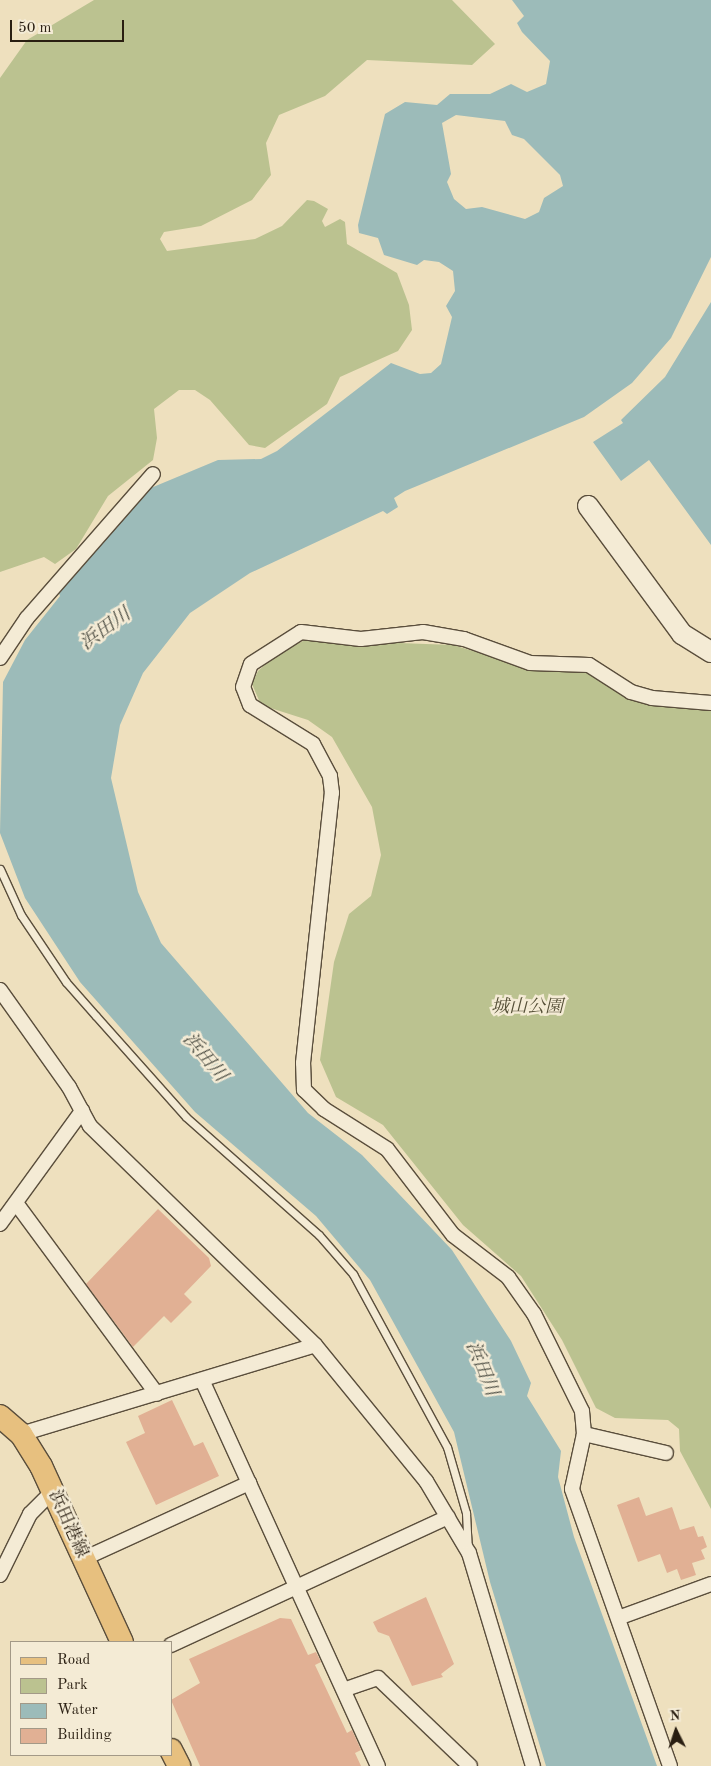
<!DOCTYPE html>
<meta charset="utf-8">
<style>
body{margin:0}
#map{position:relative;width:711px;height:1766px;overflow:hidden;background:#eee0be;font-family:"Old Standard TT","Noto Serif JP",serif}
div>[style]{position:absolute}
.green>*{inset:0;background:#bbc290}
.water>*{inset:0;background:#9cbbb9}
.building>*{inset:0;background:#e1b094}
.roads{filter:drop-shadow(1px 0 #5a4e3c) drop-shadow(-1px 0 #5a4e3c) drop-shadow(0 1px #5a4e3c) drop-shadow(0 -1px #5a4e3c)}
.lane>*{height:7px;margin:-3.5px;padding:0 3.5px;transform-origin:3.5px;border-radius:3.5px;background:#f4ebd5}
.street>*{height:14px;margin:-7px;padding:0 7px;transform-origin:7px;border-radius:7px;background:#f4ebd5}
.secondary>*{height:20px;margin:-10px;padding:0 10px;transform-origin:10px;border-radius:10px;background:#f4ebd5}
.primary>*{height:22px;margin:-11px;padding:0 11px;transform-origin:11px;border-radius:11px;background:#e7c07f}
span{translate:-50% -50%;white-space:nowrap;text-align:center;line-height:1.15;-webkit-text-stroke:5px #f4ebd5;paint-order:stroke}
.park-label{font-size:18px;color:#554f37;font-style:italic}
.street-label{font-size:18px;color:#291e11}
.water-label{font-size:19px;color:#4c4d43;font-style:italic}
.legend{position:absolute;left:10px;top:1641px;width:162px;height:115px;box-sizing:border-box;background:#f4ebd5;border:1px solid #a39987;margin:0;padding:6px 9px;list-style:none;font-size:15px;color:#291e11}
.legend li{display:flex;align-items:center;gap:10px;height:25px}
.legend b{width:25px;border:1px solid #a39987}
.north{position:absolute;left:651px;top:1706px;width:50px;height:50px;-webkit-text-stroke:4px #f4ebd5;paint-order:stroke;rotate:356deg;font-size:14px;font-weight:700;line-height:20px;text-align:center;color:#291e11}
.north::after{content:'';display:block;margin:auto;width:18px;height:22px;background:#291e11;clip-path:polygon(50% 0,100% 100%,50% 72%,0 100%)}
.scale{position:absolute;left:10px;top:20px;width:114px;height:22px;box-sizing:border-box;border:2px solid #291e11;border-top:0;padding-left:6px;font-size:15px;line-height:18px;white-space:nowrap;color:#291e11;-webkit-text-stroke:4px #f4ebd5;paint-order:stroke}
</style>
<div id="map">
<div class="green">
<div style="clip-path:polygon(94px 0,452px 0,495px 44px,472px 65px,367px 60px,325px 96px,279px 115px,266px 143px,271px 175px,252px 200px,201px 226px,164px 232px,160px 239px,167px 251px,255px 239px,282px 226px,307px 200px,314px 201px,328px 209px,322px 221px,325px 227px,340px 219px,345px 222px,347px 244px,397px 273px,409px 305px,412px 330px,398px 351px,340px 377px,327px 404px,265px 448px,249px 445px,210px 400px,195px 390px,179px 390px,154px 409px,157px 438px,153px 460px,108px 496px,76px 549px,55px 564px,44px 557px,0 572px,0 78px,27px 40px)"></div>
<div style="clip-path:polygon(319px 640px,453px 645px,527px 667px,590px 673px,711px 709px,711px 1509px,680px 1451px,679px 1429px,668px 1420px,615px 1418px,596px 1408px,562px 1340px,521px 1276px,463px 1225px,383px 1125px,336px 1097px,320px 1060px,334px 962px,349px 914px,371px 896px,381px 855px,372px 807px,332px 737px,308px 720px,261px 705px,252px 684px,258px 671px,277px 654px,303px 641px)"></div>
</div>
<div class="water">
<div style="clip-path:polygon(evenodd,512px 0,711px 0,711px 257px,671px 338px,632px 383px,584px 417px,405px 491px,394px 498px,398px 507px,387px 514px,383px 511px,250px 573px,190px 613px,143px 673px,120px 725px,111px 778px,138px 892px,161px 943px,308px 1113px,362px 1155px,452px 1250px,511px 1341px,531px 1383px,527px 1396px,561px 1451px,558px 1477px,574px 1537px,657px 1766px,546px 1766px,490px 1582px,454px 1432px,370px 1280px,316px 1216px,195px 1112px,80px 982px,25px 898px,0 833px,3px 682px,25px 640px,60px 596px,58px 591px,146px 490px,218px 460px,261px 459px,277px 451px,391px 363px,420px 374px,431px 373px,441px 364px,452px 317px,446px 306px,455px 291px,453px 271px,439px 262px,424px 260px,417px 265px,384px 255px,378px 238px,359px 233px,358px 225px,385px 114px,405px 102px,437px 105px,450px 94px,490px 94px,511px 84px,527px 92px,546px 84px,550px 61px,522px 32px,517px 23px,524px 16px,512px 0,456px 115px,505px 121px,512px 135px,524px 139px,560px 175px,563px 186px,544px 198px,539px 212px,525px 219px,482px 207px,466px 209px,454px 199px,447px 182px,451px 174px,442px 123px,456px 115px)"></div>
<div style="clip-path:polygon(711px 302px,711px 545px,649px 460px,621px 481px,593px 442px,623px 423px,621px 420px,665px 377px)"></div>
</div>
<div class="building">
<div style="clip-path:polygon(158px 1209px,209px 1258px,211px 1266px,184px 1294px,192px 1302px,171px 1323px,164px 1316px,133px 1347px,86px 1284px)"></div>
<div style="clip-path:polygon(172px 1400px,194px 1446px,203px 1442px,219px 1476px,156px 1505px,126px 1442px,145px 1433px,138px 1416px)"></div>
<div style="clip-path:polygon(639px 1497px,646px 1516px,672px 1507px,680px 1530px,694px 1526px,698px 1537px,703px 1536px,707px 1547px,701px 1550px,705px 1559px,692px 1563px,696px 1575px,681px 1580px,677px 1569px,667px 1573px,660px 1554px,638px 1562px,617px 1505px)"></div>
<div style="clip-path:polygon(426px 1597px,454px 1664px,441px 1674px,443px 1677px,412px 1686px,389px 1636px,378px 1632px,373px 1622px)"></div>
<div style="clip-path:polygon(280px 1618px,291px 1619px,308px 1655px,316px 1652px,321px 1662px,315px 1665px,347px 1733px,352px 1730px,361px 1750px,355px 1753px,361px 1766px,200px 1766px,171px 1700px,200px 1683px,189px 1659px)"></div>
</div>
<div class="roads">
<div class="lane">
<div style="left:0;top:869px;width:51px;rotate:65.5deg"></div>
<div style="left:21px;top:915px;width:81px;rotate:56.1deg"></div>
<div style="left:66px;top:982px;width:45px;rotate:48.6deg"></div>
<div style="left:96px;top:1016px;width:135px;rotate:48.3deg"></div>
<div style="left:186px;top:1117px;width:178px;rotate:41.6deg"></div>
<div style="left:319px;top:1235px;width:52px;rotate:48.9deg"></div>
<div style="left:353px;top:1274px;width:197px;rotate:61.5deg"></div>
<div style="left:447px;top:1447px;width:69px;rotate:73.9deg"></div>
<div style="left:466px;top:1513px;width:33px;rotate:87deg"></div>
</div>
<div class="street">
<div style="left:0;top:658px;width:48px;rotate:-56deg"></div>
<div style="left:27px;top:618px;width:191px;rotate:-48.8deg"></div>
<div style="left:0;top:990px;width:119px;rotate:54.6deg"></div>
<div style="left:69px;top:1087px;width:44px;rotate:61.7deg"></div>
<div style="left:90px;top:1126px;width:314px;rotate:44.2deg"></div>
<div style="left:315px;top:1345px;width:176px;rotate:50.8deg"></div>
<div style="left:426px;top:1481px;width:84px;rotate:59.2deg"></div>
<div style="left:469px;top:1553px;width:222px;rotate:73.3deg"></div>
<div style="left:16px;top:1203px;width:237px;rotate:53.6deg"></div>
<div style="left:0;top:1224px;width:140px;rotate:-54deg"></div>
<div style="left:202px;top:1380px;width:424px;rotate:65.5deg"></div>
<div style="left:21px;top:1434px;width:307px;rotate:-16.8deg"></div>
<div style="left:584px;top:1434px;width:84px;rotate:13deg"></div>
<div style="left:83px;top:1559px;width:183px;rotate:-24.6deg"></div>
<div style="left:0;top:1575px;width:68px;rotate:-63.8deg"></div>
<div style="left:30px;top:1514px;width:33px;rotate:-45deg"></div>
<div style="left:618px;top:1618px;width:99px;rotate:-20.1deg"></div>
<div style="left:171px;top:1645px;width:305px;rotate:-24.8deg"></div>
<div style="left:346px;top:1689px;width:34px;rotate:-19deg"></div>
<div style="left:378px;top:1678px;width:127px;rotate:43.7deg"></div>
<div style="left:670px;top:1766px;width:294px;rotate:-109.5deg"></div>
<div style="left:572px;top:1489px;width:56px;rotate:-77.7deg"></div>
<div style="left:584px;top:1434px;width:23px;rotate:-95deg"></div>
<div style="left:582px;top:1411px;width:108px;rotate:-116.3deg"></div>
<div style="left:534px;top:1314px;width:45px;rotate:-125.1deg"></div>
<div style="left:508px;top:1277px;width:69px;rotate:-142.6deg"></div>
<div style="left:453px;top:1235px;width:108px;rotate:-127.5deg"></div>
<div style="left:387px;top:1149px;width:75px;rotate:-147.6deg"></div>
<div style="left:324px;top:1109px;width:28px;rotate:-136deg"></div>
<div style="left:304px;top:1090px;width:27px;rotate:-92deg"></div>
<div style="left:303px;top:1063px;width:272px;rotate:-83.9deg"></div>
<div style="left:332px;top:793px;width:17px;rotate:-97deg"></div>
<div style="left:330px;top:776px;width:36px;rotate:-118deg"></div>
<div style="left:313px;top:744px;width:74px;rotate:-148.2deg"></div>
<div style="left:250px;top:705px;width:19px;rotate:-111deg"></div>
<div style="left:243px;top:687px;width:24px;rotate:-71deg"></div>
<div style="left:251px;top:664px;width:59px;rotate:-32.6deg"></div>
<div style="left:301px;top:632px;width:60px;rotate:6.7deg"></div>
<div style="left:361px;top:639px;width:62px;rotate:-6.4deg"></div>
<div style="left:423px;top:632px;width:42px;rotate:9.7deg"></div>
<div style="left:464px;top:639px;width:70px;rotate:20deg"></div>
<div style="left:530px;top:663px;width:59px;rotate:1.9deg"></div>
<div style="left:589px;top:665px;width:50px;rotate:32.7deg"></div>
<div style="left:631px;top:692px;width:22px;rotate:16deg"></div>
<div style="left:652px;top:698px;width:59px;rotate:4.8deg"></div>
</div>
<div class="secondary">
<div style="left:588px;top:506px;width:159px;rotate:53.7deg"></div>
<div style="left:682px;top:634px;width:34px;rotate:32deg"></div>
</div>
<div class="primary">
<div style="left:0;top:1416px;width:28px;rotate:41deg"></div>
<div style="left:21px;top:1434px;width:38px;rotate:58deg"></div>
<div style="left:41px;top:1466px;width:194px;rotate:65.3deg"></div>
<div style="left:171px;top:1750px;width:18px;rotate:63deg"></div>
</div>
</div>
<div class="park-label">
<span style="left:527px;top:1007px">城山公園</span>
</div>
<div class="street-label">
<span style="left:68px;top:1524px;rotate:66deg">浜田港線</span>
</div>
<div class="water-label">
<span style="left:106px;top:630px;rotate:-36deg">浜田川</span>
<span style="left:204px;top:1058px;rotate:50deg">浜田川</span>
<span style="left:481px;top:1369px;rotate:68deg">浜田川</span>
</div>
<ul class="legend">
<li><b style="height:6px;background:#e7c07f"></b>Road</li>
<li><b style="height:14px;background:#bbc290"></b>Park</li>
<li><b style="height:14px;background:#9cbbb9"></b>Water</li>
<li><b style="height:14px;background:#e1b094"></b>Building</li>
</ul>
<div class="north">N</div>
<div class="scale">50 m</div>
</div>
